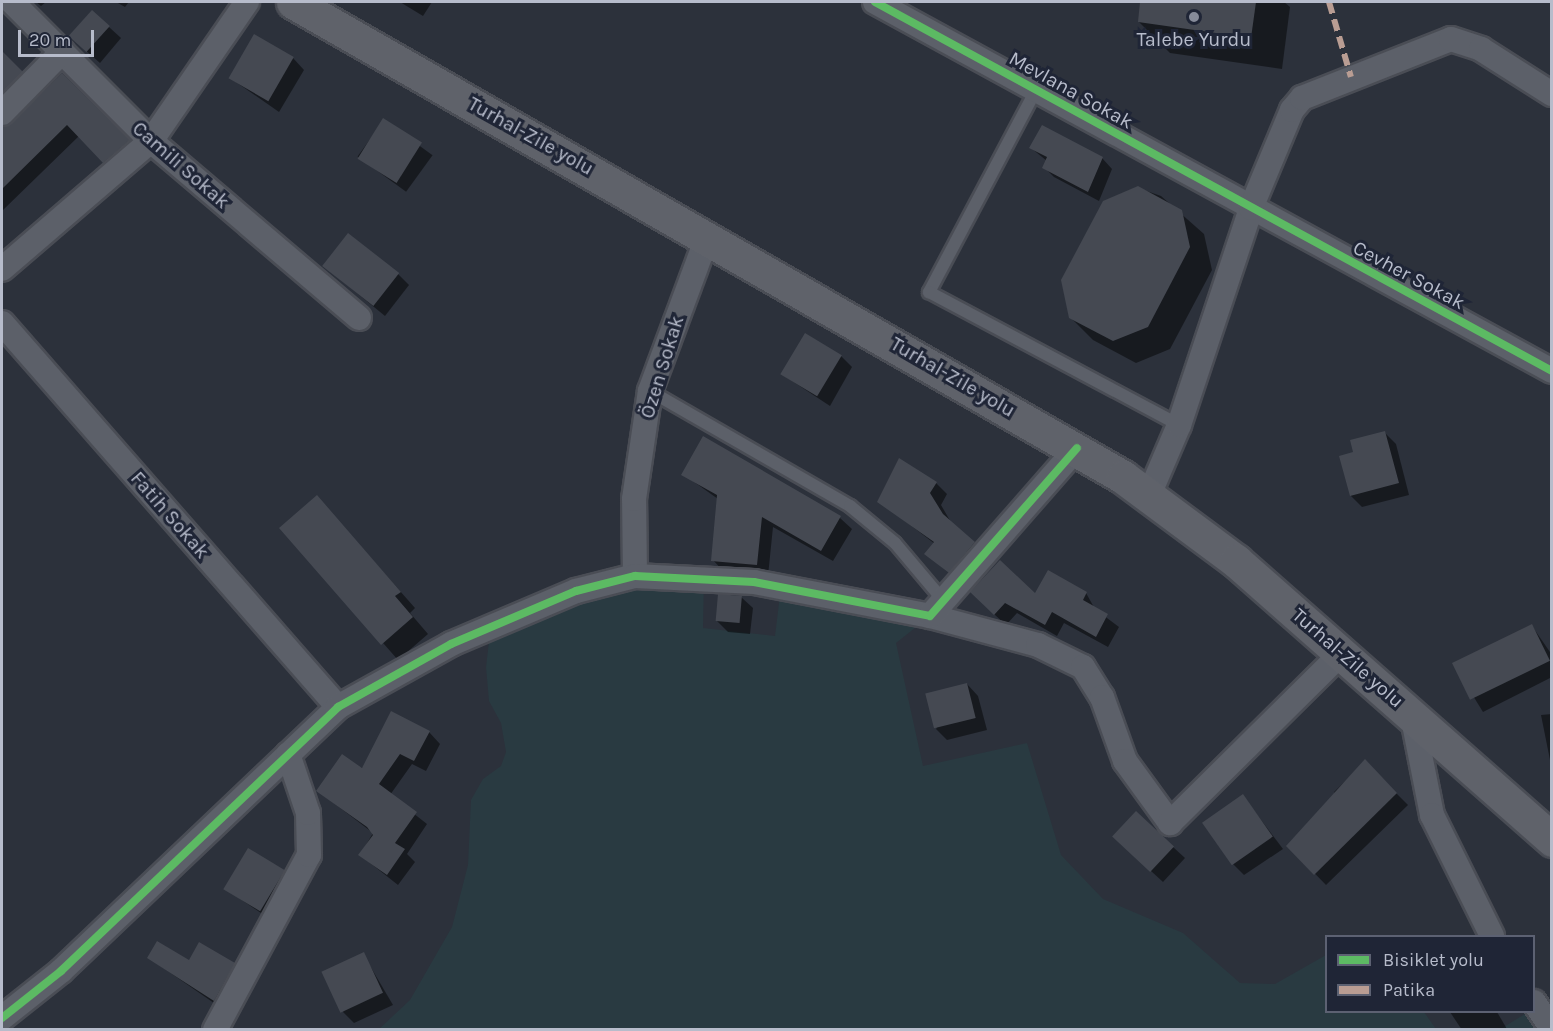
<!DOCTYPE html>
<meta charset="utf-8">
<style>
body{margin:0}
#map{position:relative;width:1553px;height:1031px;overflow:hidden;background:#2c313b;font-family:Karla,sans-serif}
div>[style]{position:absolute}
.green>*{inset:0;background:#293a41}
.shadow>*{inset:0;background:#0007;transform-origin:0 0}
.building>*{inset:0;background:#454952;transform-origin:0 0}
.roads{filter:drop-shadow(2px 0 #4a4d55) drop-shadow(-2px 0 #4a4d55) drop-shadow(0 2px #4a4d55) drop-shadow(0 -2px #4a4d55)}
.lane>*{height:12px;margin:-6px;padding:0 6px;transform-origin:6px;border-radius:6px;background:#5c6069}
.street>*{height:24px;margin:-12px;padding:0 12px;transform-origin:12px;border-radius:12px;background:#5c6069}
.primary>*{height:33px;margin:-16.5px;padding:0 16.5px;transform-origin:16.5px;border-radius:16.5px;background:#5f626a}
.quiet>*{height:6px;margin-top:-3px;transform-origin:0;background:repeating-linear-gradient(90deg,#b99d93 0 12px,transparent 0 18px)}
.cycleway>*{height:8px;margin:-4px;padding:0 4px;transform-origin:4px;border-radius:4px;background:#5cba63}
.dots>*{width:16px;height:16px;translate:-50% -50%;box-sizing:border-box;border:3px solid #1f2536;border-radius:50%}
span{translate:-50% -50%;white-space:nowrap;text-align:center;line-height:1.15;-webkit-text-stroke:6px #1f2536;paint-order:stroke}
.poi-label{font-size:20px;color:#b7bccb}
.street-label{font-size:20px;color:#b7bccb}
.frame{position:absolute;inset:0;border:3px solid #b7bccb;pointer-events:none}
.legend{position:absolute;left:1325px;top:935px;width:210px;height:78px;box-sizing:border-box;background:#1f2536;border:2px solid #5c6172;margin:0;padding:8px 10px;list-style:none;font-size:18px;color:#b7bccb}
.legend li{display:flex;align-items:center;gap:12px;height:30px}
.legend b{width:30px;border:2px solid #5c6172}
.scale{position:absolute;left:18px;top:30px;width:76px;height:27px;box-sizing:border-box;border:3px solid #b7bccb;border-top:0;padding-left:8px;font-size:18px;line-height:21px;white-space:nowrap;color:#b7bccb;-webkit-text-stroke:4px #1f2536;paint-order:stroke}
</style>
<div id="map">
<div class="green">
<div style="clip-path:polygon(704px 576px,703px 628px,775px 636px,781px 587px,930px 616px,896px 643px,923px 766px,1027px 743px,1061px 855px,1103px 899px,1183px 933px,1240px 983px,1275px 984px,1326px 955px,1326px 1012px,1424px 1012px,1436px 1029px,378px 1030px,410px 1000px,452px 927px,468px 865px,471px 800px,483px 779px,501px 766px,506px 752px,501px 723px,489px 701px,486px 667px,491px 625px,576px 591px)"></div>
<div style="clip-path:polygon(1528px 1012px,1551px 1030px,1499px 1030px)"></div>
</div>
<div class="shadow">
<div style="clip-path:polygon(36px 2px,46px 2px,41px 6px)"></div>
<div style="clip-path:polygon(116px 2px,129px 2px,125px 7px)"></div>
<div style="clip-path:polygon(400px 2px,432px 2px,423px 16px)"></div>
<div style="clip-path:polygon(1142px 2px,1284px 2px,1290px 7px,1282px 69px,1170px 53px,1139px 22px)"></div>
<div style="clip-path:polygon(109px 27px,121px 38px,100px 63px,83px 48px)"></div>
<div style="clip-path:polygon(2px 53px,33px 84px,2px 115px,3px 125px,12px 125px,62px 75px,140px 152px,115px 174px,79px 136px,3px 210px)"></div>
<div style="clip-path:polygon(293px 58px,304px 70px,279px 112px,233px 80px)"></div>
<div style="left:384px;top:120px;width:60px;height:45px;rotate:36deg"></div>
<div style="clip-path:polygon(1031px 148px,1102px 158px,1112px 169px,1099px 201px,1054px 177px,1044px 167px,1047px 161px)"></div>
<div style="clip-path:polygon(1138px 188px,1161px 196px,1204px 234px,1212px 270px,1170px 349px,1136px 363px,1093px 340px,1070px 317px)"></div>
<div style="clip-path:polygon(324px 266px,398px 274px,409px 285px,385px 316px)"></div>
<div style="clip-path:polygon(841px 356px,852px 367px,830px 406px,783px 375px)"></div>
<div style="clip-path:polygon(1384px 432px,1396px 444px,1409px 495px,1362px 507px,1351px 496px,1355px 453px)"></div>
<div style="clip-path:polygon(704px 438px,840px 518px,852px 529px,833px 561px,773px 527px,768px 576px,724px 572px,713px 560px,718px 499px,683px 474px)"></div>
<div style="clip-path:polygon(936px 483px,947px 494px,941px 505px,952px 524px,986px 555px,961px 583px,926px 554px,935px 544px,879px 501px)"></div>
<div style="clip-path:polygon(317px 497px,415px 608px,410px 613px,428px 634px,398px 660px,282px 528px)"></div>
<div style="clip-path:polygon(1086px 593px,1095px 609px,1119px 627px,1108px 647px,1064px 623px,1057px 636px,1017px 613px,1006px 625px,983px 604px)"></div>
<div style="clip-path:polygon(741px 597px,753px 608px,750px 634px,728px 632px,717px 621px)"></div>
<div style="clip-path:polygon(1532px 626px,1552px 655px,1552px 677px,1483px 712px,1454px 665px)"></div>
<div style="clip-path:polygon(967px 684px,978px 696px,987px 730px,947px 740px,936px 729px)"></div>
<div style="clip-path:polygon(1552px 714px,1552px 770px,1541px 715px)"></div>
<div style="clip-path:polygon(429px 732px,440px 744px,426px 771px,412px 764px,390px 795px,427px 824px,407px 854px,415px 862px,398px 885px,360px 855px,373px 833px,318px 791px)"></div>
<div style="clip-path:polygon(1365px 762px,1408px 805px,1326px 885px,1288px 846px,1338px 797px,1334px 792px)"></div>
<div style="clip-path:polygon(1243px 796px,1283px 849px,1244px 875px,1233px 864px)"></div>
<div style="clip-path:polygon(1136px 813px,1185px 858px,1163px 882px,1126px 848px)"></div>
<div style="clip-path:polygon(284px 871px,295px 883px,274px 922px,226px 889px)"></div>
<div style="clip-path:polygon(363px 954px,393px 1005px,354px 1023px,343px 1012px)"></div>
<div style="clip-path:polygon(149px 958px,234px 964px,244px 974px,224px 1010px)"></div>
<div style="clip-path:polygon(1450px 1012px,1497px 1012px,1507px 1029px,1462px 1030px)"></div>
</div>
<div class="building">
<div style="clip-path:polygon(1140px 2px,1256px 2px,1251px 38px,1138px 22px)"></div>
<div style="left:92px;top:10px;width:24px;height:35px;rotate:42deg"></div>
<div style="left:254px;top:34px;width:46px;height:51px;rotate:30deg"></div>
<div style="clip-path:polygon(2px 51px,23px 72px,2px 93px)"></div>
<div style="clip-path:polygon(62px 73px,130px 140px,103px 163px,67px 125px,2px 189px,2px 127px,12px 123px)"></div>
<div style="left:383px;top:118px;width:46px;height:48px;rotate:32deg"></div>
<div style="clip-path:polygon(1042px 125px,1103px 157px,1088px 192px,1042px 168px,1047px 157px,1029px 148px)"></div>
<div style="clip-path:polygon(1138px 186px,1182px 210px,1190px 247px,1148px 327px,1113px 341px,1069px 318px,1061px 280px,1103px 201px)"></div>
<div style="left:348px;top:233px;width:65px;height:42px;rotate:38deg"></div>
<div style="left:805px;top:333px;width:43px;height:48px;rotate:31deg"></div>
<div style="clip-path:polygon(1385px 431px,1399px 483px,1350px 496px,1339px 456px,1353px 452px,1350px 440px)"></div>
<div style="clip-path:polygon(703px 436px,841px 516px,821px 551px,762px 517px,757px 565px,711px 561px,717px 495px,681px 475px)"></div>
<div style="clip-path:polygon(899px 458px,937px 482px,930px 493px,943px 514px,975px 542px,949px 573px,924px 554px,934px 542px,877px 502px)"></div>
<div style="clip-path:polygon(317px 495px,401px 592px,395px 596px,413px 617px,381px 645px,279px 528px)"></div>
<div style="clip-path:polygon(1000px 560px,1035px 593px,1048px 570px,1087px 592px,1083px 600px,1108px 614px,1096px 637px,1052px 612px,1045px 625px,1005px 603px,994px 615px,970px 592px)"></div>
<div style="left:718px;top:594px;width:24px;height:27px;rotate:5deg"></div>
<div style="left:1532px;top:624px;width:41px;height:89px;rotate:64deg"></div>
<div style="left:967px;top:683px;width:36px;height:43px;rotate:76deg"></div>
<div style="clip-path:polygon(391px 711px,430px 731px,414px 761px,400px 754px,379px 784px,417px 812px,395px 843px,405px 849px,387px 875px,358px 855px,373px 835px,367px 827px,316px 791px,342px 754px,362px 768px)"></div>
<div style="clip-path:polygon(1365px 759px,1397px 793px,1314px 875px,1286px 846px)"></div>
<div style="left:1243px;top:794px;width:52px;height:50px;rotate:55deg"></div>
<div style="left:1136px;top:811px;width:52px;height:35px;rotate:43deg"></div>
<div style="left:248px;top:848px;width:43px;height:48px;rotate:31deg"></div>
<div style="clip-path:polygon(157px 941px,189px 960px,199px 942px,235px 963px,214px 1001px,147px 958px)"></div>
<div style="left:364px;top:952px;width:45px;height:47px;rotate:65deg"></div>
</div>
<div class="roads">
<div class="lane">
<div style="left:1036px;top:90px;width:229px;rotate:117.9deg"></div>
<div style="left:929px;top:292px;width:283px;rotate:28deg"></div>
<div style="left:650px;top:391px;width:231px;rotate:29.9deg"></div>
<div style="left:850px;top:506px;width:58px;rotate:39.4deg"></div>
<div style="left:895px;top:543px;width:75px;rotate:49.9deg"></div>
</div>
<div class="street">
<div style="left:12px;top:2px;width:197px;rotate:45deg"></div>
<div style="left:151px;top:141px;width:273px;rotate:40.4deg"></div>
<div style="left:875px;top:2px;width:771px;rotate:28.59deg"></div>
<div style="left:2px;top:113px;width:86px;rotate:-45.5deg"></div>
<div style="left:2px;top:269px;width:196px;rotate:-40.7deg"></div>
<div style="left:151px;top:141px;width:169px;rotate:-55.4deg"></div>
<div style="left:2px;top:323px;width:510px;rotate:48.81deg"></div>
<div style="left:1149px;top:495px;width:76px;rotate:-66.8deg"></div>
<div style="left:1179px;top:425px;width:229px;rotate:-71.6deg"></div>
<div style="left:1251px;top:208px;width:106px;rotate:-67.3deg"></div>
<div style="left:1292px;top:110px;width:16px;rotate:-50deg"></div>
<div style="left:1302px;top:98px;width:160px;rotate:-21.6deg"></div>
<div style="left:1451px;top:39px;width:32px;rotate:18deg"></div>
<div style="left:1481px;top:49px;width:84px;rotate:32.4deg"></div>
<div style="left:635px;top:576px;width:77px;rotate:-90.7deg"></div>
<div style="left:634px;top:499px;width:109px;rotate:-81.6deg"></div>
<div style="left:650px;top:391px;width:166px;rotate:-69.6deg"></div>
<div style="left:930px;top:616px;width:112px;rotate:15deg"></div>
<div style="left:1038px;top:645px;width:50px;rotate:26.1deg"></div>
<div style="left:1083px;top:667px;width:36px;rotate:58deg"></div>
<div style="left:1102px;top:697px;width:68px;rotate:70.2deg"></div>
<div style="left:1125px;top:761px;width:77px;rotate:54deg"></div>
<div style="left:1170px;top:823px;width:242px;rotate:-44.7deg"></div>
<div style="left:1412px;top:714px;width:103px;rotate:78.8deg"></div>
<div style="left:1432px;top:815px;width:135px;rotate:63.6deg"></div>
<div style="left:1534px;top:1002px;width:32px;rotate:56deg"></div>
<div style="left:2px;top:1018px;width:75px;rotate:-38.5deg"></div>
<div style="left:61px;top:971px;width:383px;rotate:-43.6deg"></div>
<div style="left:338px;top:707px;width:129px;rotate:-29.1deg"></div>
<div style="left:451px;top:644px;width:136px;rotate:-23deg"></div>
<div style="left:576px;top:591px;width:61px;rotate:-14.3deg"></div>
<div style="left:635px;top:576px;width:119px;rotate:2.9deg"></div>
<div style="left:754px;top:582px;width:179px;rotate:10.9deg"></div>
<div style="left:930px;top:616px;width:223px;rotate:-48.8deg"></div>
<div style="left:215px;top:1030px;width:199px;rotate:-61.8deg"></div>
<div style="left:309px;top:855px;width:42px;rotate:-91.4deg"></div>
<div style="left:308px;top:813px;width:62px;rotate:-108.7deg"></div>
</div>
<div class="primary">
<div style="left:293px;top:2px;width:956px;rotate:29.78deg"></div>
<div style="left:1123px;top:477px;width:141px;rotate:36.6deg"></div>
<div style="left:1236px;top:561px;width:422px;rotate:41.4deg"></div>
</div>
</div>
<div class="quiet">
<div style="left:1329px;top:2px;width:78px;rotate:73.7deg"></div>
</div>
<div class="cycleway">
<div style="left:875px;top:2px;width:771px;rotate:28.59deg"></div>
<div style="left:2px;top:1018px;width:75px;rotate:-38.5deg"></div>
<div style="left:61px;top:971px;width:383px;rotate:-43.6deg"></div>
<div style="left:338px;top:707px;width:129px;rotate:-29.1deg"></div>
<div style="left:451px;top:644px;width:136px;rotate:-23deg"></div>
<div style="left:576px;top:591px;width:61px;rotate:-14.3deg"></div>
<div style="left:635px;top:576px;width:119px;rotate:2.9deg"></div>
<div style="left:754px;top:582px;width:179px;rotate:10.9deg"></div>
<div style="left:930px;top:616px;width:223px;rotate:-48.8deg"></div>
</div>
<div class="dots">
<div style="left:1194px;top:17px;background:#868b99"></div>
</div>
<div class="poi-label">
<span style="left:1194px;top:39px">Talebe Yurdu</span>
</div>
<div class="street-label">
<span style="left:1071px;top:90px;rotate:29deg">Mevlana Sokak</span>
<span style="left:531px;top:136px;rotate:29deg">Turhal-Zile yolu</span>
<span style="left:181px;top:165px;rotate:41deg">Camili Sokak</span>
<span style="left:1409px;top:275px;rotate:28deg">Cevher Sokak</span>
<span style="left:662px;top:367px;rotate:-73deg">Özen Sokak</span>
<span style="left:953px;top:377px;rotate:30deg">Turhal-Zile yolu</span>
<span style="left:170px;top:515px;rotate:49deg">Fatih Sokak</span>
<span style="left:1348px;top:658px;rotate:41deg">Turhal-Zile yolu</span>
</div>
<div class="frame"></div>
<ul class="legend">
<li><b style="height:8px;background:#5cba63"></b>Bisiklet yolu</li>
<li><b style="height:8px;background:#b99d93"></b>Patika</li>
</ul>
<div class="scale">20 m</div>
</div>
